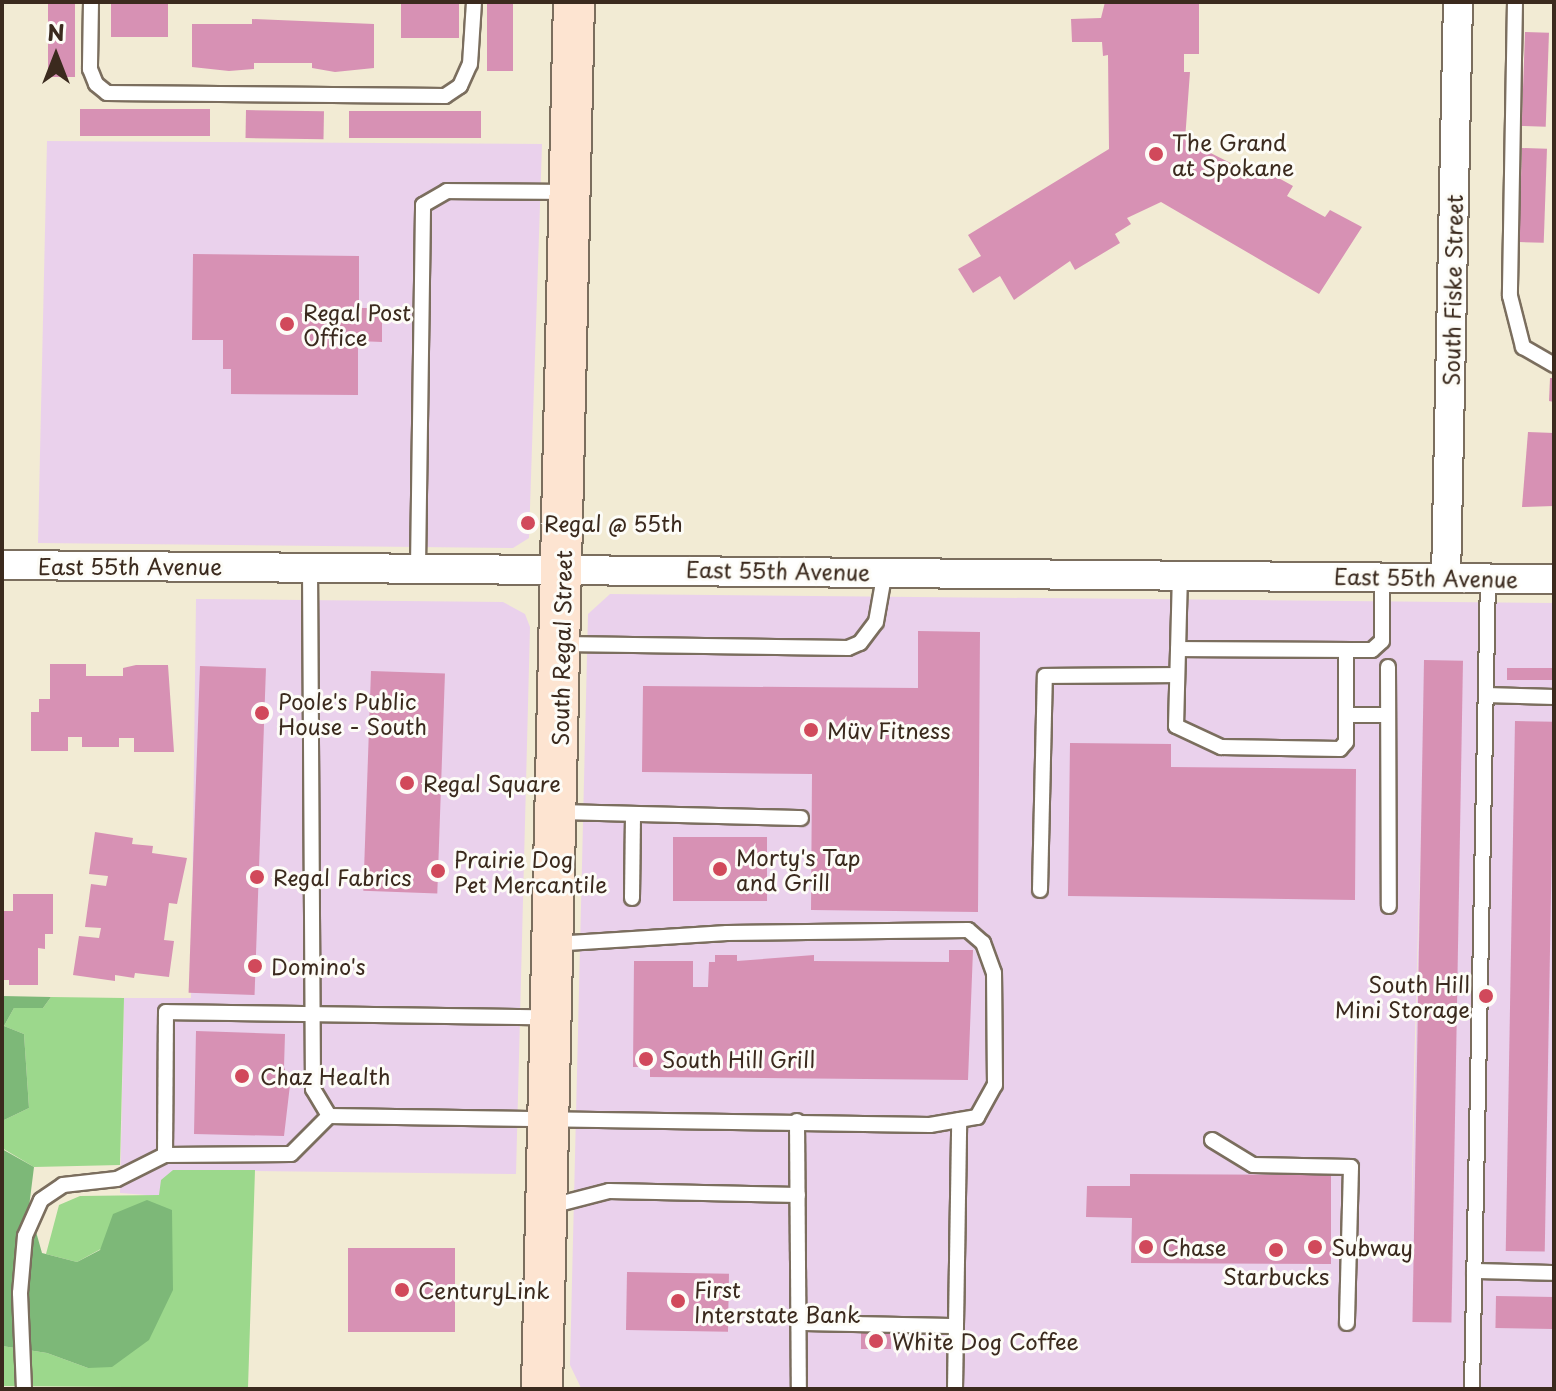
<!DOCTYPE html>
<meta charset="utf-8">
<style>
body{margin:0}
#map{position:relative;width:1556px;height:1391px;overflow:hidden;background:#f2ebd4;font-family:"Playpen Sans",sans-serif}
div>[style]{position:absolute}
.built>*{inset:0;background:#ead1ec}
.green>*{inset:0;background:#9cd88c}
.forest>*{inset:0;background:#7db878}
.building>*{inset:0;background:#d791b4;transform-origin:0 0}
.roads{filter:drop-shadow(2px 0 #7b6e5e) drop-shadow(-2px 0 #7b6e5e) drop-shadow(0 2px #7b6e5e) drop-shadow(0 -2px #7b6e5e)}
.service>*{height:14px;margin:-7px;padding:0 7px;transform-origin:7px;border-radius:7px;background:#fff}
.minor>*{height:28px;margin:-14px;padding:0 14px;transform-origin:14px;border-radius:14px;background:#fff}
.secondary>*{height:40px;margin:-20px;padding:0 20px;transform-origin:20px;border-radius:20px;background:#fde4d1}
.dots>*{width:22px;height:22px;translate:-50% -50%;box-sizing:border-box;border:4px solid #fdfcf7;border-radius:50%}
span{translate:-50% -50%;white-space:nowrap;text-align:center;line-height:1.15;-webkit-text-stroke:6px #fdfcf7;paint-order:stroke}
.poi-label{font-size:22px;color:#3b2a1e}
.left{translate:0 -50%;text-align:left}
.right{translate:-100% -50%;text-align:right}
.street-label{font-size:22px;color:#3b2a1e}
.frame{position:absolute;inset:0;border:4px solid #3b2a1e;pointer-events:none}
.north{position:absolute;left:16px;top:16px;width:80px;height:80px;-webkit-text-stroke:6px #fdfcf7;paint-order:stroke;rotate:0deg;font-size:22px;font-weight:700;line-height:32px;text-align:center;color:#3b2a1e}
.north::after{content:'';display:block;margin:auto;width:28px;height:36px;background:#3b2a1e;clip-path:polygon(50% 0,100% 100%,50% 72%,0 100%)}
</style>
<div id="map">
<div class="built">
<div style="clip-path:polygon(47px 141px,542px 144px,529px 538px,513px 548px,38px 543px)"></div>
<div style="clip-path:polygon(evenodd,610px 594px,1554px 603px,1554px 1389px,581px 1388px,570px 1365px,588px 614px,610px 594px,1421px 826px,1411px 1247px,1414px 1071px,1421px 826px)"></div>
<div style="clip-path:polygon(196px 599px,503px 602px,525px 614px,530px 627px,516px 1174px,173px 1170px,160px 1196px,120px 1193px,124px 998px,191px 998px)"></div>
</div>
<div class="green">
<div style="clip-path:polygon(51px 997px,124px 998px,120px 1165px,34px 1167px,2px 1148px,2px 1121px,29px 1108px,24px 1034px,4px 1026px,14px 1008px,43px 1008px)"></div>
<div style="clip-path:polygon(173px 1170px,255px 1170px,248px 1388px,2px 1386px,2px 1346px,47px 1353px,88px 1368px,171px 1242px,172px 1210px,77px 1262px,46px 1254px,59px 1205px,80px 1196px,159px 1195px,161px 1180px)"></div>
</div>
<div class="forest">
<div style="clip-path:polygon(2px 996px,51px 997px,43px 1008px,14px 1008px,4px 1026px,24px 1034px,29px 1108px,2px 1121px)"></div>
<div style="clip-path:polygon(2px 1149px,34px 1167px,29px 1207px,42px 1253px,77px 1262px,100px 1250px,113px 1214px,147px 1200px,172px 1210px,173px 1290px,149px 1340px,112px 1367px,88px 1368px,47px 1353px,2px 1346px)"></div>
</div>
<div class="building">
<div style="left:48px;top:2px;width:27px;height:75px"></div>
<div style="left:111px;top:2px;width:57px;height:35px"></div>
<div style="left:401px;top:2px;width:58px;height:36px"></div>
<div style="left:487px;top:2px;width:26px;height:69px"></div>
<div style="clip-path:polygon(1105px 2px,1199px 2px,1199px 54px,1184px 54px,1184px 72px,1190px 72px,1185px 140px,1262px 179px,1266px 171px,1293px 186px,1287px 196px,1325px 217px,1330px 210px,1362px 227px,1319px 294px,1161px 202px,1127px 218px,1131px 224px,1115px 234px,1120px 243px,1075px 270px,1070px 261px,1014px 300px,1000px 276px,973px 293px,958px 269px,981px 256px,968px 235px,1109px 149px,1108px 55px,1103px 56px,1102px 42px,1072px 42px,1071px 19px,1101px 18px)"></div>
<div style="clip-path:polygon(252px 19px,374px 24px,374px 68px,335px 72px,312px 68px,312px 63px,254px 63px,254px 69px,229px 71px,192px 67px,192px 24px,252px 24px)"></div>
<div style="left:1525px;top:32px;width:24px;height:94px;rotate:2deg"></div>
<div style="left:80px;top:109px;width:130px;height:27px"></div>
<div style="left:246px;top:110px;width:78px;height:28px;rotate:1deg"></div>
<div style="left:349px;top:111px;width:132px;height:27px"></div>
<div style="left:1522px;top:148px;width:25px;height:94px;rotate:2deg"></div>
<div style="clip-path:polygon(193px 254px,359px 256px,359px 308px,382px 308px,382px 342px,358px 341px,358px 395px,231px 394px,231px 369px,223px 369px,223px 340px,192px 340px)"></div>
<div style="clip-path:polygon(1550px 378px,1554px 378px,1554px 402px,1549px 401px)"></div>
<div style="clip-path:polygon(1528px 432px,1554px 433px,1554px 506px,1522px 507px)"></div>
<div style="clip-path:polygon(918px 631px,980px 632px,978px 912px,811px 910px,812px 774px,642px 772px,643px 686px,918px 688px)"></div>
<div style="left:1424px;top:660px;width:39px;height:662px;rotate:1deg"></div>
<div style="clip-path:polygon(50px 664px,86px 664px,86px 676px,123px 676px,123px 668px,136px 665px,168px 665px,174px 752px,134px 752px,134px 738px,119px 738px,119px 747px,82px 747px,82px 737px,68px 737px,68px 751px,31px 751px,31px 712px,39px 712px,39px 699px,50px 699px)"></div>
<div style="left:200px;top:666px;width:66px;height:327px;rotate:2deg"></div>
<div style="left:1507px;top:668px;width:47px;height:12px"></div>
<div style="left:371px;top:671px;width:74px;height:220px;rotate:2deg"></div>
<div style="left:1515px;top:721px;width:39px;height:530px;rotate:1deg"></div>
<div style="clip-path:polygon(1070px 743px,1171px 744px,1171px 767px,1356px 769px,1355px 900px,1068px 896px)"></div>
<div style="clip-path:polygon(95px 832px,133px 838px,132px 844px,153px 846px,152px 853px,187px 858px,177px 904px,169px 903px,164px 940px,174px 941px,169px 977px,135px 973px,134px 978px,115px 975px,115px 981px,73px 975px,79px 936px,99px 938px,101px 928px,85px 927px,91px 884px,106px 886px,108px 876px,89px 874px)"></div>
<div style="left:673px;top:837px;width:94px;height:64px"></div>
<div style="clip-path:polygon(13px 894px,53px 894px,53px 934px,45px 934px,45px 949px,38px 948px,38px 985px,9px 985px,9px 980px,2px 980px,2px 911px,13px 911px)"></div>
<div style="clip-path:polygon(949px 950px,973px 950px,968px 1080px,650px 1077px,650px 1067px,633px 1067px,634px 961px,693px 961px,693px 987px,708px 987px,709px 962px,715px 962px,715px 955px,737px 955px,737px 961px,814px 955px,814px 961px,949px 962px)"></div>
<div style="clip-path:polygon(196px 1031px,285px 1034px,284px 1067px,290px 1085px,284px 1136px,194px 1134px)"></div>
<div style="clip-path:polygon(1130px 1174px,1331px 1175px,1331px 1264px,1131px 1263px,1132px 1218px,1086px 1217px,1087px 1186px,1130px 1186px)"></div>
<div style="left:348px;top:1248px;width:107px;height:84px"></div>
<div style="left:627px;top:1272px;width:102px;height:58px;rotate:1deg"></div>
<div style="left:1496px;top:1296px;width:58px;height:32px;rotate:1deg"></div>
<div style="left:861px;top:1332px;width:30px;height:17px"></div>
</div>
<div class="roads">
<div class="service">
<div style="left:91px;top:2px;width:67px;rotate:90.9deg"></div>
<div style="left:90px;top:69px;width:16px;rotate:68deg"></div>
<div style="left:96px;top:84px;width:14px;rotate:39deg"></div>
<div style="left:107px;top:93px;width:338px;rotate:0.5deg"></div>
<div style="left:445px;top:96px;width:18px;rotate:-34deg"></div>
<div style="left:460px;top:86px;width:24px;rotate:-66deg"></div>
<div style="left:470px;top:64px;width:62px;rotate:-86.3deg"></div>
<div style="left:1515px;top:2px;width:294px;rotate:91deg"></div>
<div style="left:1510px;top:296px;width:53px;rotate:75.7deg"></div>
<div style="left:1523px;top:347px;width:36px;rotate:30deg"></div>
<div style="left:310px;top:567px;width:522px;rotate:89.67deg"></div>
<div style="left:313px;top:1089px;width:31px;rotate:59deg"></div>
<div style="left:329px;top:1116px;width:601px;rotate:0.86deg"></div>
<div style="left:930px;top:1125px;width:48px;rotate:-9.7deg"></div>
<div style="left:977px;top:1117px;width:37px;rotate:-61deg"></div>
<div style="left:995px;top:1085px;width:112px;rotate:-90.5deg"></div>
<div style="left:994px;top:973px;width:32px;rotate:-110deg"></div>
<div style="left:983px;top:943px;width:20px;rotate:-139deg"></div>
<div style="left:968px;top:930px;width:241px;rotate:179.3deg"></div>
<div style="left:727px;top:933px;width:173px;rotate:176.4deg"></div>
<div style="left:418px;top:567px;width:362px;rotate:-89.2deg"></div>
<div style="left:423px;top:205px;width:28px;rotate:-30deg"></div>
<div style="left:447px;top:191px;width:119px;rotate:0.5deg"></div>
<div style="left:1180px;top:574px;width:152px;rotate:91.5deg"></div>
<div style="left:1176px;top:726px;width:50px;rotate:25deg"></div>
<div style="left:1221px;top:747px;width:119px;rotate:1deg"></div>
<div style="left:1340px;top:749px;width:9px;rotate:-49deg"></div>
<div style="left:1346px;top:742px;width:92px;rotate:-90deg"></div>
<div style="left:1346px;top:650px;width:26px"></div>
<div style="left:1372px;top:650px;width:13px;rotate:-42deg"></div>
<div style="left:1382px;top:641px;width:64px;rotate:-90deg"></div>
<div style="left:562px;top:644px;width:286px;rotate:0.8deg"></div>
<div style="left:848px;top:648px;width:13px;rotate:-23deg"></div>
<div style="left:860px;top:643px;width:26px;rotate:-53deg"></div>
<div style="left:876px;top:622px;width:52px;rotate:-80deg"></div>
<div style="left:1178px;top:649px;width:168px;rotate:0.3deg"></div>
<div style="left:1388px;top:667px;width:239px;rotate:89.8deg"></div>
<div style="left:1486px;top:695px;width:68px;rotate:1.7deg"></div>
<div style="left:1346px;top:715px;width:42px"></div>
<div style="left:557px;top:812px;width:244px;rotate:1.4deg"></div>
<div style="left:1040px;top:890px;width:214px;rotate:-88.7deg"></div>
<div style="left:1045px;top:676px;width:132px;rotate:-0.4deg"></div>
<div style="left:632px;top:898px;width:84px;rotate:-89.3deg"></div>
<div style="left:797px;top:1121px;width:268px;rotate:89.6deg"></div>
<div style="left:1212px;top:1140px;width:48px;rotate:31.4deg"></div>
<div style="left:1253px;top:1165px;width:98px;rotate:1.2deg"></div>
<div style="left:1351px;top:1167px;width:156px;rotate:91.5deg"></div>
<div style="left:165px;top:1155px;width:126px;rotate:-0.5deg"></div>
<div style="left:291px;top:1154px;width:54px;rotate:-45deg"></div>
<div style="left:551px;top:1206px;width:60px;rotate:-14.5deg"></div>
<div style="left:609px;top:1191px;width:189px;rotate:1.2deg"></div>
<div style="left:1474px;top:1271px;width:80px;rotate:1.4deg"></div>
<div style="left:799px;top:1323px;width:157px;rotate:1.1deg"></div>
<div style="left:24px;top:1389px;width:96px;rotate:-92.4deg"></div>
<div style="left:20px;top:1293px;width:57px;rotate:-85deg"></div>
<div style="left:25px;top:1236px;width:39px;rotate:-66deg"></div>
<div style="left:41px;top:1200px;width:27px;rotate:-34deg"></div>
<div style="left:63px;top:1185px;width:54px;rotate:-6.3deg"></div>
<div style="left:117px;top:1179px;width:54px;rotate:-26.6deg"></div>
<div style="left:165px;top:1155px;width:143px;rotate:-89.6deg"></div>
<div style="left:166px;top:1012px;width:381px;rotate:0.8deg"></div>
<div style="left:955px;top:1389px;width:269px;rotate:-89.1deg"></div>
<div style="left:1472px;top:1389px;width:811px;rotate:-88.87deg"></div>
</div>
<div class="minor">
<div style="left:2px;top:565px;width:1552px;rotate:0.52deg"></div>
<div style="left:1446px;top:578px;width:576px;rotate:-88.81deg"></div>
</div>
<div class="secondary">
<div style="left:542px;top:1389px;width:1387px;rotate:-88.68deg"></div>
</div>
</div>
<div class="dots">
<div style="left:1156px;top:154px;background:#d1495b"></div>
<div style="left:287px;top:324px;background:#d1495b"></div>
<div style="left:528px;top:523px;background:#d1495b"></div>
<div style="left:262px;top:713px;background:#d1495b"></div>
<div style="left:811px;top:730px;background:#d1495b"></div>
<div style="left:407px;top:783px;background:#d1495b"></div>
<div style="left:720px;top:869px;background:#d1495b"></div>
<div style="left:438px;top:871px;background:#d1495b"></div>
<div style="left:257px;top:877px;background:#d1495b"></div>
<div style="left:255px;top:966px;background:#d1495b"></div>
<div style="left:1486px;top:996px;background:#d1495b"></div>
<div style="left:646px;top:1059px;background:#d1495b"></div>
<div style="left:242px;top:1076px;background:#d1495b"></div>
<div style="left:1146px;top:1247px;background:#d1495b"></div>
<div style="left:1315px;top:1247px;background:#d1495b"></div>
<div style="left:1276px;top:1250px;background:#d1495b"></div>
<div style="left:402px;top:1290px;background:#d1495b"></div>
<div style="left:678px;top:1301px;background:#d1495b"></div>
<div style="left:876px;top:1341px;background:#d1495b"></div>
</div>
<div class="poi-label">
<span class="left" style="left:1172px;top:154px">The Grand<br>at Spokane</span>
<span class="left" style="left:303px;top:324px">Regal Post<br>Office</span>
<span class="left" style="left:544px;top:523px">Regal @ 55th</span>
<span class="left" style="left:278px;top:713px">Poole's Public<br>House - South</span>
<span class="left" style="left:827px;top:730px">Müv Fitness</span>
<span class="left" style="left:423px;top:783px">Regal Square</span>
<span class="left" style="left:736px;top:869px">Morty's Tap<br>and Grill</span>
<span class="left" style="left:454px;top:871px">Prairie Dog<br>Pet Mercantile</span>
<span class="left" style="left:273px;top:877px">Regal Fabrics</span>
<span class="left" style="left:271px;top:966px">Domino's</span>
<span class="right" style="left:1470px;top:996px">South Hill<br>Mini Storage</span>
<span class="left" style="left:662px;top:1059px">South Hill Grill</span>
<span class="left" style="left:260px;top:1076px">Chaz Health</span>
<span class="left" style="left:1162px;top:1247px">Chase</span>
<span class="left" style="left:1331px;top:1247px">Subway</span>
<span style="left:1276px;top:1276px">Starbucks</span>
<span class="left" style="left:694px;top:1301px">First<br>Interstate Bank</span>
<span class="left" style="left:418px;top:1290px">CenturyLink</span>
<span class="left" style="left:892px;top:1341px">White Dog Coffee</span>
</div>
<div class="street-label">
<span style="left:1452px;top:290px;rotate:-89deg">South Fiske Street</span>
<span style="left:130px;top:566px">East 55th Avenue</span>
<span style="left:778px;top:570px;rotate:1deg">East 55th Avenue</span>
<span style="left:1426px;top:577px;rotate:1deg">East 55th Avenue</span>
<span style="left:561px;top:648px;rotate:-89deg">South Regal Street</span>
</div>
<div class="frame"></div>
<div class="north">N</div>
</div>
